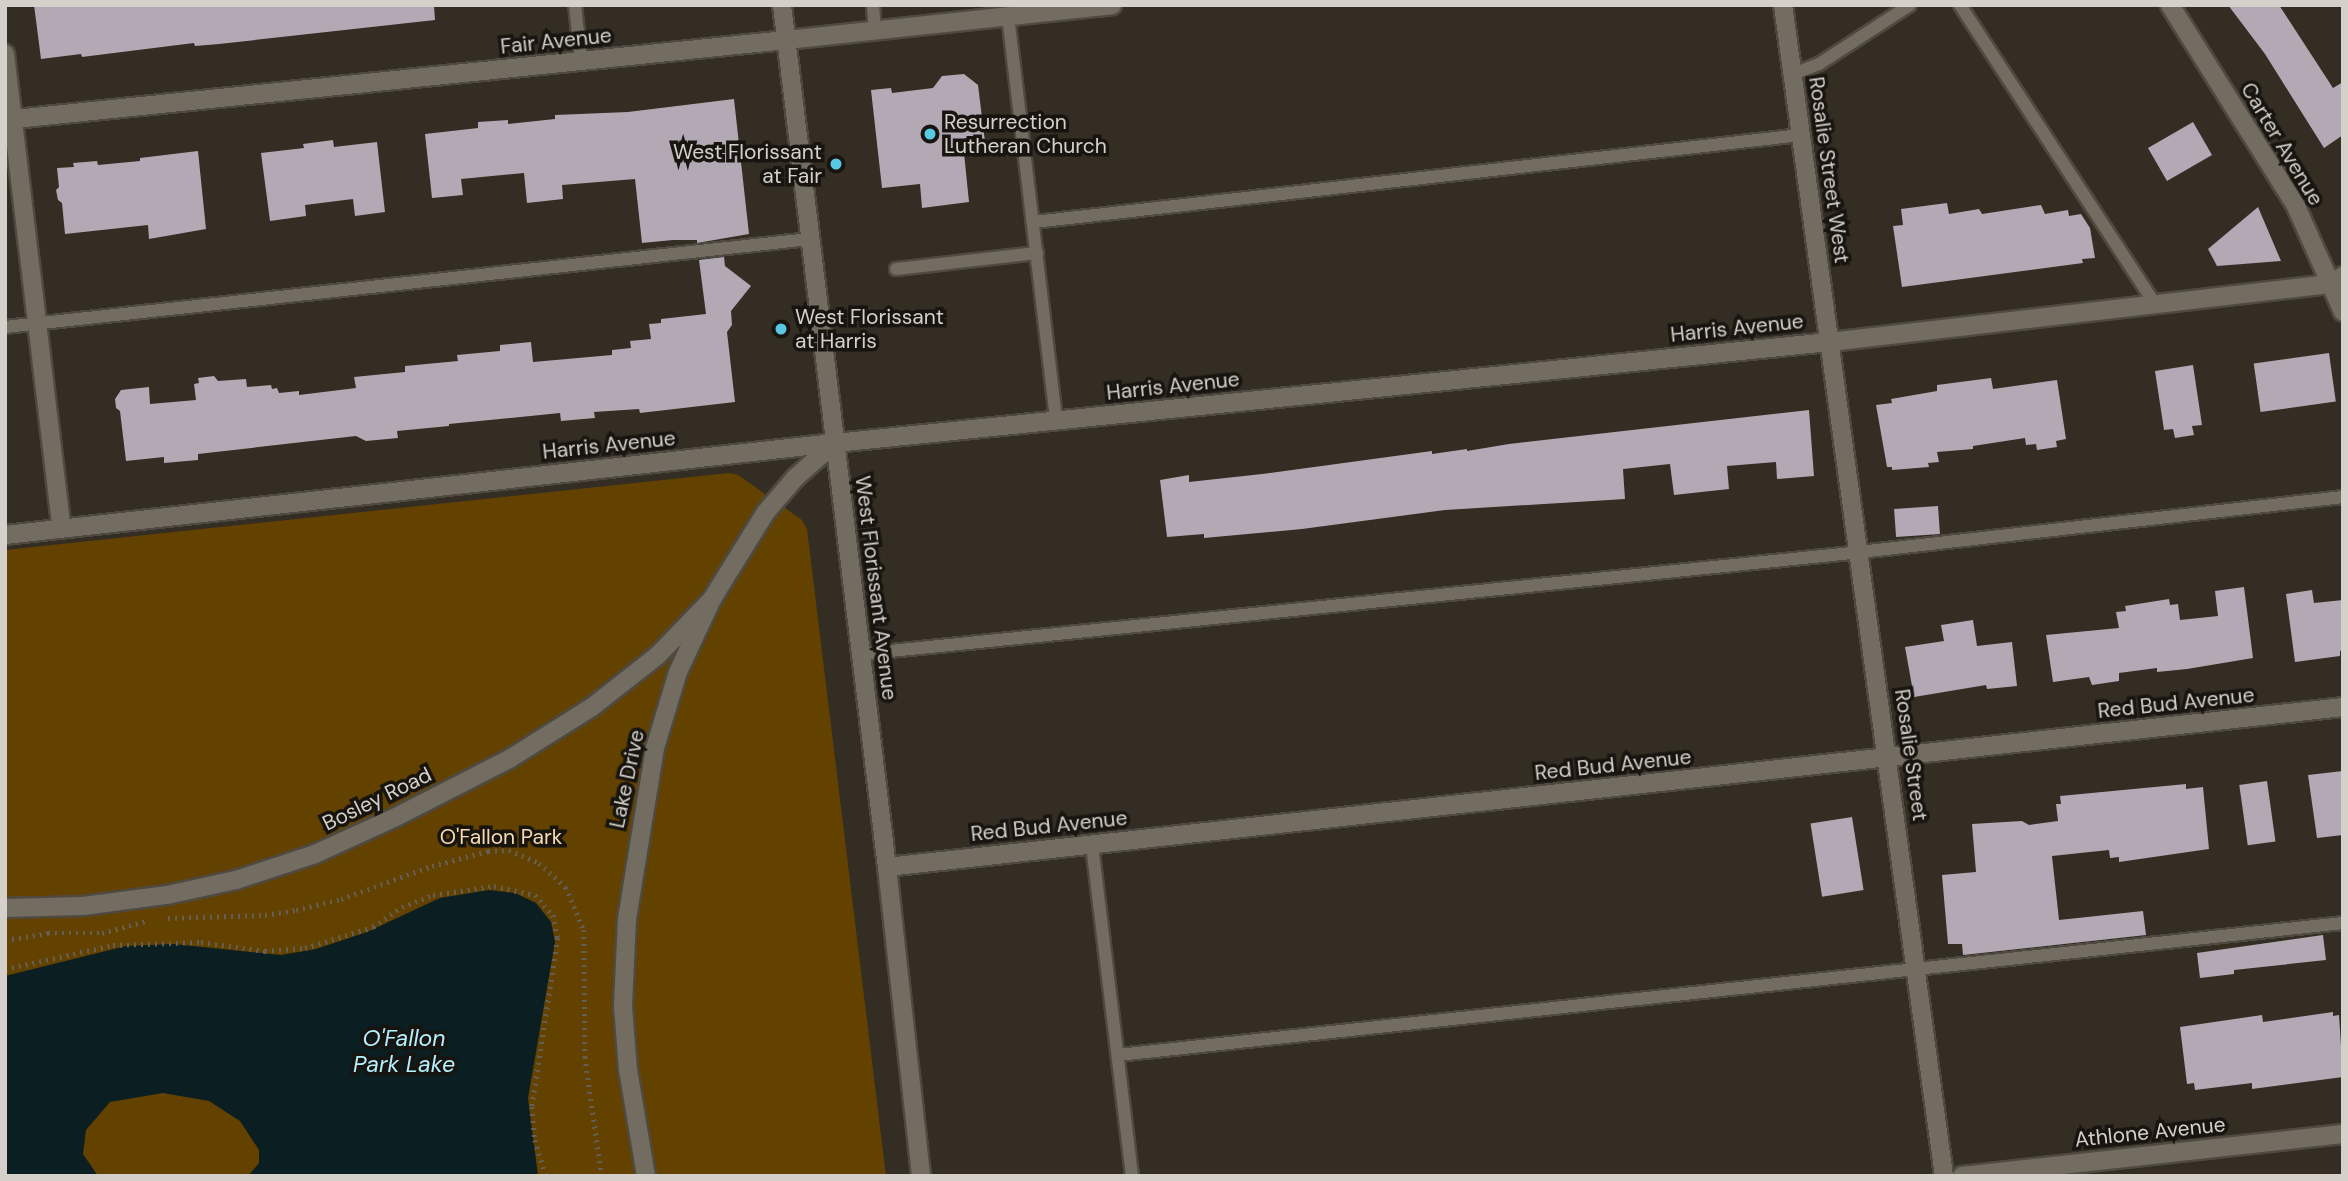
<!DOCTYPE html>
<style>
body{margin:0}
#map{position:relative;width:2348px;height:1181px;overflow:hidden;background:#332d23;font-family:"DM Sans",sans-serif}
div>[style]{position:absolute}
.green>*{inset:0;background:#634200}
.water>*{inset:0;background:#0b1e22}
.building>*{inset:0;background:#b3a9b4;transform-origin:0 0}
.path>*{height:4.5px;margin-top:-2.25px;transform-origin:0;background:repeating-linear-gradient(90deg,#645e55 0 2px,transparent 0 7px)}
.roads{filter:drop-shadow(2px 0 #4f4a41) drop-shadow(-2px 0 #4f4a41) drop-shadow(0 2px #4f4a41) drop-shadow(0 -2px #4f4a41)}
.service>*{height:12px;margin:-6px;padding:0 6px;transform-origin:6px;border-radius:6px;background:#736c60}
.minor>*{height:18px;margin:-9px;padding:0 9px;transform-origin:9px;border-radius:9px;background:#736c60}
.tertiary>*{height:18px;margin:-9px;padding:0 9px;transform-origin:9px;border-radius:9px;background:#736c60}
.secondary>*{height:18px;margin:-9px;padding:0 9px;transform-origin:9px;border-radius:9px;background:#736c60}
.dots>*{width:19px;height:19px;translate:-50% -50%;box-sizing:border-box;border:4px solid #181511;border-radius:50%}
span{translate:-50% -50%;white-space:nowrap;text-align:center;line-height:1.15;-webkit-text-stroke:7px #181511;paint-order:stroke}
.street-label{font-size:21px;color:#d5d1ca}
.poi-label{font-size:21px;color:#d5d1ca}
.left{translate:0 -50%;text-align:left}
.right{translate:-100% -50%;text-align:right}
.park-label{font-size:21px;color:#f7dbb0}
.water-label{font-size:23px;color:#b4f0fe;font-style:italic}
.frame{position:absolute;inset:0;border:7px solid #d5d1ca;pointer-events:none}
</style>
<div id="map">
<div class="green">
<div style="clip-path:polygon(729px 473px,738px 475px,802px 520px,807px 529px,886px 1176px,5px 1176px,5px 550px)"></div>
</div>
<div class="water">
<div style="clip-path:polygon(489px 890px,515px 893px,536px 903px,551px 922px,555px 942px,528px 1098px,538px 1176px,248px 1176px,259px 1163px,259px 1150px,240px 1121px,209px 1101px,163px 1093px,110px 1102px,86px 1130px,83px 1154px,98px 1176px,5px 1176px,5px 976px,126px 946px,173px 944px,281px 955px,316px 949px,367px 932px,440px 898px)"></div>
</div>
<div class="building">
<div style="clip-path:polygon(34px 5px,434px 5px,435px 20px,219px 44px,195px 46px,194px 43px,82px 57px,81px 54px,41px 59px)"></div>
<div style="clip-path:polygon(2228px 5px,2279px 5px,2333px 88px,2343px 82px,2343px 135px,2324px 148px,2265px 54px)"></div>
<div style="clip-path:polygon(964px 74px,978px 85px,986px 150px,964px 153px,969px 202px,922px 208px,920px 184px,882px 188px,871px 90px,891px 88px,892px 93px,933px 88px,942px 76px)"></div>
<div style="clip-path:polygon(734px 99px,749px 234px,697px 243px,697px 240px,673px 240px,642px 243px,635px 179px,562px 185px,563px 199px,527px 203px,524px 173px,461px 179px,463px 195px,432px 198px,425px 134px,478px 128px,478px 122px,508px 120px,508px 124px,555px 119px,555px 115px,628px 112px)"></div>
<div style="left:2193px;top:122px;width:38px;height:52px;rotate:60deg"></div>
<div style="clip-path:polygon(333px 140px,334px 147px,377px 142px,385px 212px,355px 216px,353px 199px,305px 205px,306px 216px,270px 221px,261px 153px,304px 148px,303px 144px)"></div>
<div style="clip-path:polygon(198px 151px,206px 229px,149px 239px,148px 225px,65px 234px,62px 203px,58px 200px,56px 190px,59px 187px,57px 168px,74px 167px,73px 163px,97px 161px,98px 165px,140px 161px,140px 158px)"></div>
<div style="clip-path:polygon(1947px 203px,1949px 214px,1979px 209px,1982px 214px,2041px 205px,2045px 214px,2068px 210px,2069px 216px,2081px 214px,2090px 228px,2095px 258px,2082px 259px,2083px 263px,1902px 287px,1893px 226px,1903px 225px,1901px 209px)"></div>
<div style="clip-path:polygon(2258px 207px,2281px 261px,2217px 266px,2208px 249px)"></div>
<div style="clip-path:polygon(724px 257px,725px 266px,751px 286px,731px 311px,732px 325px,727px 332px,735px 402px,640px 413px,639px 409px,594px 412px,595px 418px,561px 421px,560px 413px,449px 424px,449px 426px,397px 431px,398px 438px,366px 441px,356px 436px,198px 454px,198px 460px,164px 463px,164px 457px,126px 461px,120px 411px,116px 408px,115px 399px,121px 390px,149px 387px,150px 404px,196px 400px,194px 384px,199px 383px,198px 378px,214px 376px,218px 381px,246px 379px,247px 387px,271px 385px,272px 389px,277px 388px,279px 393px,299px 391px,299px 395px,356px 388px,354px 377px,405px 372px,405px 366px,458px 361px,457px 355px,500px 351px,500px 345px,531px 342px,533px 362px,612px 355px,612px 350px,631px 348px,630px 341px,651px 339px,649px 324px,661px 323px,661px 319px,706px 314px,699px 260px)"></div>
<div style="left:2329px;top:353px;width:49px;height:76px;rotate:82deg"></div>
<div style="clip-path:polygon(2193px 365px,2202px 425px,2192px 426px,2194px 435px,2175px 438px,2173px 429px,2164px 430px,2155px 371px)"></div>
<div style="clip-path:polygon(1991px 378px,1993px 389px,2057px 380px,2066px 439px,2056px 441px,2057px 447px,2037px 450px,2036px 444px,2026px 445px,2025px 438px,1973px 446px,1973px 449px,1937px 452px,1939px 462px,1928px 463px,1929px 467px,1892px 470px,1892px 467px,1887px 467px,1876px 405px,1892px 403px,1891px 399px,1937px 391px,1937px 385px)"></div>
<div style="clip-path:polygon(1809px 410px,1814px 476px,1777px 479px,1776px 462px,1727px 466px,1729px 489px,1674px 495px,1670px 464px,1623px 469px,1625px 499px,1445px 510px,1302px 529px,1204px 538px,1204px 534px,1167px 537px,1160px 480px,1189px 475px,1189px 482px,1262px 474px,1432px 451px,1432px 454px,1467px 449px,1467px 451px,1509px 444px)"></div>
<div style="left:1938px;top:506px;width:28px;height:44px;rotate:86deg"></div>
<div style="clip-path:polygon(2244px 587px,2253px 658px,2187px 669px,2157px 672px,2157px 668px,2119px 673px,2119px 681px,2092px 685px,2089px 677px,2053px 682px,2046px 635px,2119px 628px,2116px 612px,2126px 611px,2125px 606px,2169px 599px,2170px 605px,2178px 604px,2180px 620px,2218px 616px,2215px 591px)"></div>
<div style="clip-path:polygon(2312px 590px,2314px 603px,2343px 600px,2343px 650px,2340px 651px,2340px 656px,2295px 662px,2286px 594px)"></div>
<div style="clip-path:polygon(1973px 620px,1977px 646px,2012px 642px,2017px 686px,1987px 689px,1986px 685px,1914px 697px,1905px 647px,1944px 641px,1941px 625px)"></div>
<div style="clip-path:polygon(2343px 771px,2343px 835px,2317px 838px,2308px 775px)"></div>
<div style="left:2267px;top:781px;width:61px;height:28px;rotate:82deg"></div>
<div style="clip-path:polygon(2186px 784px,2186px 789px,2203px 787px,2209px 849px,2119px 862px,2119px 857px,2110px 858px,2109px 850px,2052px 856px,2059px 920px,2143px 911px,2146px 935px,1963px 955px,1962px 944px,1948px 944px,1942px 875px,1976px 872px,1972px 824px,2022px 821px,2029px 825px,2058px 821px,2056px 804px,2061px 804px,2060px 796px)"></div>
<div style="left:1852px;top:817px;width:74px;height:42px;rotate:81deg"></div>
<div style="clip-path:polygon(2323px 935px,2326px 960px,2234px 970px,2234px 974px,2200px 978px,2197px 953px)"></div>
<div style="clip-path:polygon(2333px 1012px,2333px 1016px,2339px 1015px,2343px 1077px,2252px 1089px,2252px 1083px,2195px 1090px,2194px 1083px,2187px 1084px,2180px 1027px,2262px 1015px,2263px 1022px)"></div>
</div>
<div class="path">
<div style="left:168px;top:918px;width:97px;rotate:-1.8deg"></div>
<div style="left:265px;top:915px;width:31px;rotate:-9deg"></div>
<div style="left:296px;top:910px;width:46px;rotate:-13.7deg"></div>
<div style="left:341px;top:899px;width:97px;rotate:-19.9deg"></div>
<div style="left:432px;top:866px;width:58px;rotate:-15deg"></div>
<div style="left:488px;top:851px;width:21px;rotate:-3deg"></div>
<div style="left:509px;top:850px;width:33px;rotate:23deg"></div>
<div style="left:539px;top:863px;width:36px;rotate:42deg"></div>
<div style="left:566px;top:887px;width:47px;rotate:67.3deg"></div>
<div style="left:584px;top:930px;width:127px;rotate:89.5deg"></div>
<div style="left:585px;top:1057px;width:120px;rotate:81.9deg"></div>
<div style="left:5px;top:940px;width:44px;rotate:-9.2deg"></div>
<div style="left:48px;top:933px;width:54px"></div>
<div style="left:102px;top:933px;width:46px;rotate:-15.3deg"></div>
<div style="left:5px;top:969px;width:111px;rotate:-12.5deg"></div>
<div style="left:113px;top:945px;width:88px;rotate:-2deg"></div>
<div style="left:201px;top:942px;width:65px;rotate:8deg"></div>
<div style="left:265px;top:951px;width:40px;rotate:-4.3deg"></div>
<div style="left:305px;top:948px;width:71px;rotate:-17.2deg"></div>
<div style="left:373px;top:927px;width:35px;rotate:-35deg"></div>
<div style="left:402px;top:907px;width:33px;rotate:-21deg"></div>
<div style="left:433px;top:895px;width:62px;rotate:-8.4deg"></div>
<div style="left:494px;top:886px;width:42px;rotate:12.4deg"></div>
<div style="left:535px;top:895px;width:27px;rotate:48deg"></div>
<div style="left:553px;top:915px;width:24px;rotate:78deg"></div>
<div style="left:558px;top:938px;width:171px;rotate:98.7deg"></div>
<div style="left:532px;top:1107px;width:33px;rotate:85deg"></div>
<div style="left:535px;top:1140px;width:38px;rotate:73deg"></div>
</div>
<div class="roads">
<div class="service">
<div style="left:575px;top:5px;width:56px;rotate:83.9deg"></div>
<div style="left:873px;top:5px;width:26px;rotate:86deg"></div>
<div style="left:1960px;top:5px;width:357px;rotate:56.9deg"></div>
<div style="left:1008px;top:16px;width:408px;rotate:83.2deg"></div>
<div style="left:1793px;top:74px;width:28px;rotate:-21deg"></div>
<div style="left:1819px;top:64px;width:108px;rotate:-33deg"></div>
<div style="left:1034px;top:222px;width:772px;rotate:-6.47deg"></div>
<div style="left:896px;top:269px;width:142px;rotate:-6.5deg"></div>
<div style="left:5px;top:327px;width:810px;rotate:-6.24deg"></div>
<div style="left:861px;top:654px;width:986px;rotate:-5.82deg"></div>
<div style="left:1842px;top:554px;width:504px;rotate:-6.49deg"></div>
<div style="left:1092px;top:845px;width:333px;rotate:83.1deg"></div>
<div style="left:1118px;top:1055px;width:1232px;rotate:-6.15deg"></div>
</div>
<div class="minor">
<div style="left:1783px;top:5px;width:1182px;rotate:82.17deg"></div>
<div style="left:2170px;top:5px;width:235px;rotate:57.9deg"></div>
<div style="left:2295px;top:204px;width:118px;rotate:66deg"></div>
<div style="left:5px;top:54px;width:478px;rotate:83.2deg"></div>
<div style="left:5px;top:120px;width:785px;rotate:-5.85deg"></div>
<div style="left:5px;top:535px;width:835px;rotate:-6.33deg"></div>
<div style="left:835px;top:443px;width:1000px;rotate:-5.8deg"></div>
<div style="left:1830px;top:342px;width:503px;rotate:-6.62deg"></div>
<div style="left:2330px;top:284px;width:15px;rotate:-32deg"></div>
<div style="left:887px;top:867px;width:1465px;rotate:-6.27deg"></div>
<div style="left:5px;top:908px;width:78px;rotate:-1.5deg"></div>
<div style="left:83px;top:906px;width:85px;rotate:-7.5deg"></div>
<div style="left:167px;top:895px;width:71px;rotate:-12.3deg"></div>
<div style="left:236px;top:880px;width:83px;rotate:-18.2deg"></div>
<div style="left:315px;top:854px;width:87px;rotate:-24.5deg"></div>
<div style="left:394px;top:818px;width:131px;rotate:-27.1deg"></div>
<div style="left:511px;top:758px;width:96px;rotate:-32.2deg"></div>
<div style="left:592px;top:707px;width:84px;rotate:-38.2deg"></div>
<div style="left:658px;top:655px;width:78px;rotate:-46deg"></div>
<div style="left:646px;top:1176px;width:108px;rotate:-99.6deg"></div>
<div style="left:628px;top:1070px;width:64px;rotate:-94.5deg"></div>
<div style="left:623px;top:1006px;width:87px;rotate:-87.4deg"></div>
<div style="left:627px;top:919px;width:173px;rotate:-80.7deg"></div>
<div style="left:655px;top:748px;width:79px;rotate:-73.2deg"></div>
<div style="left:678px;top:672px;width:81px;rotate:-65deg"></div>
<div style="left:712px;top:599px;width:102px;rotate:-58.2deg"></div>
<div style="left:766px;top:512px;width:45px;rotate:-49.5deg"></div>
<div style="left:795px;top:478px;width:53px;rotate:-41.2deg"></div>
<div style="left:1962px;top:1176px;width:383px;rotate:-6.3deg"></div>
</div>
<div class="tertiary">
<div style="left:786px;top:40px;width:328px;rotate:-6.1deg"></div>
</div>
<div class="secondary">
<div style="left:782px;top:5px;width:868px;rotate:83.06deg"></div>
<div style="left:887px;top:867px;width:311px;rotate:83.7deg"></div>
</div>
</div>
<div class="dots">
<div style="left:930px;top:134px;background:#57c9e2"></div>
<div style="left:836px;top:164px;background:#57c9e2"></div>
<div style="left:781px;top:329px;background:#57c9e2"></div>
</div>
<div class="street-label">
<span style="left:556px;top:41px;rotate:-6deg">Fair Avenue</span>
<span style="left:2282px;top:144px;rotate:59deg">Carter Avenue</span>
<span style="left:1829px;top:170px;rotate:82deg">Rosalie Street West</span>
<span style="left:1737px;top:328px;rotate:-6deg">Harris Avenue</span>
<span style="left:1173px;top:386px;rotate:-6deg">Harris Avenue</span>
<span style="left:609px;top:445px;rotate:-6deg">Harris Avenue</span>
<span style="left:876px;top:588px;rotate:83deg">West Florissant Avenue</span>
<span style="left:2176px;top:703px;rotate:-6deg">Red Bud Avenue</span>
<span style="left:1911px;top:755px;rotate:82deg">Rosalie Street</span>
<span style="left:1613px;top:765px;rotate:-6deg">Red Bud Avenue</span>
<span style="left:627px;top:779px;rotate:-78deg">Lake Drive</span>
<span style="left:377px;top:799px;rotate:-26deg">Bosley Road</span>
<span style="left:1049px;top:826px;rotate:-6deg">Red Bud Avenue</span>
<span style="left:2150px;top:1132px;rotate:-6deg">Athlone Avenue</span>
</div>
<div class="poi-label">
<span class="left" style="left:944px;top:134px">Resurrection<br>Lutheran Church</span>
<span class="right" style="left:822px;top:164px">West Florissant<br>at Fair</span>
<span class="left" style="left:795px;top:329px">West Florissant<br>at Harris</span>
</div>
<div class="park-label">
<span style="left:501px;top:837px">O'Fallon Park</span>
</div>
<div class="water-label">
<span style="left:404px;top:1051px">O'Fallon<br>Park Lake</span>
</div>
<div class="frame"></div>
</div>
